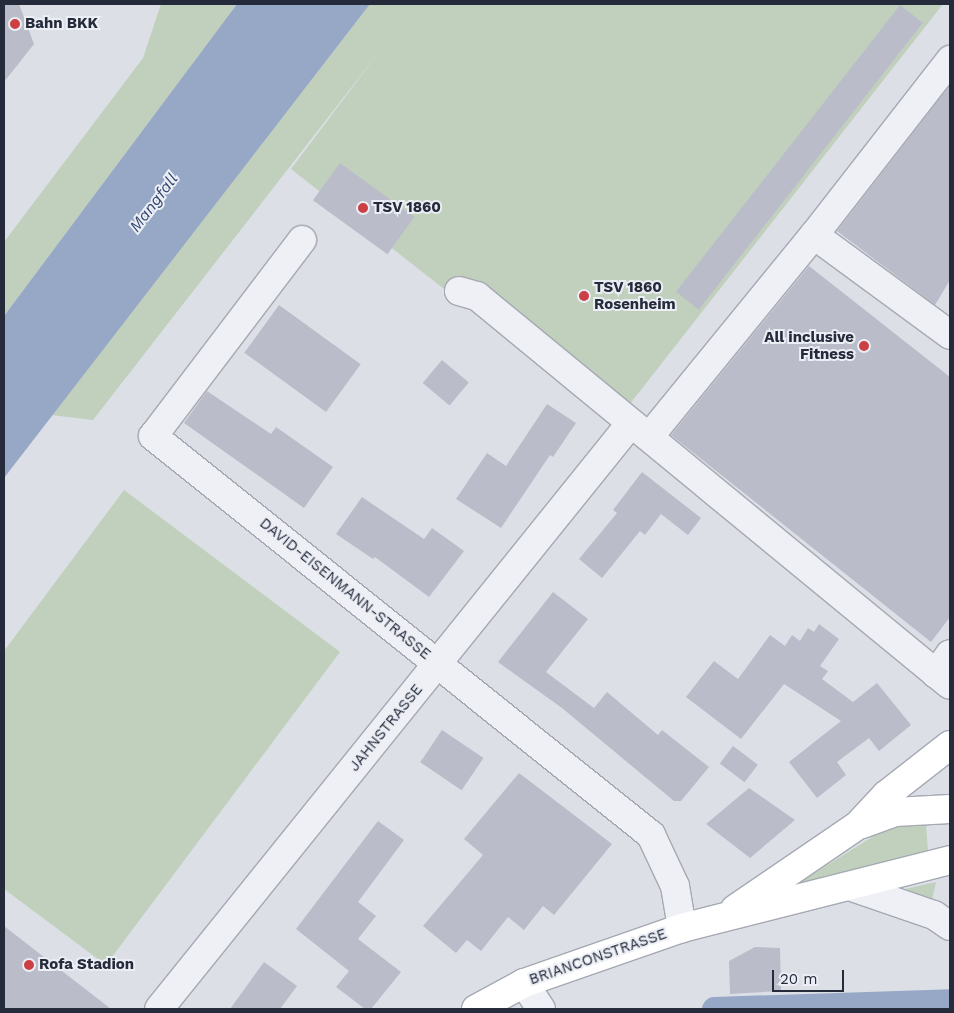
<!DOCTYPE html>
<style>
body{margin:0}
#map{position:relative;width:954px;height:1013px;overflow:hidden;background:#dcdfe6;font-family:"Work Sans",sans-serif}
div>[style]{position:absolute}
.green>*{inset:0;background:#c0d0bd}
.water>*{inset:0;background:#97a8c6}
.canal>*{height:25px;margin:-12.5px;padding:0 12.5px;transform-origin:12.5px;border-radius:12.5px;background:#97a8c6}
.building>*{inset:0;background:#babdc9;transform-origin:0 0}
.roads{filter:drop-shadow(1px 0 #a5a9b3) drop-shadow(-1px 0 #a5a9b3) drop-shadow(0 1px #a5a9b3) drop-shadow(0 -1px #a5a9b3)}
.minor>*{height:28px;margin:-14px;padding:0 14px;transform-origin:14px;border-radius:14px;background:#eff0f5}
.major>*{height:28px;margin:-14px;padding:0 14px;transform-origin:14px;border-radius:14px;background:#fff}
.dots>*{width:14px;height:14px;translate:-50% -50%;box-sizing:border-box;border:2px solid #ebeef4;border-radius:50%}
span{translate:-50% -50%;white-space:nowrap;text-align:center;line-height:1.15;-webkit-text-stroke:4px #ebeef4;paint-order:stroke}
.poi-label{font-size:15px;color:#262b3c;font-weight:700}
.left{translate:0 -50%;text-align:left}
.right{translate:-100% -50%;text-align:right}
.street-label{font-size:15px;color:#262b3c}
.water-label{font-size:16px;color:#31456f;font-style:italic}
.frame{position:absolute;inset:0;border:5px solid #262b3c;pointer-events:none}
.scale{position:absolute;left:772px;top:970px;width:72px;height:22px;box-sizing:border-box;border:2px solid #262b3c;border-top:0;padding-left:6px;font-size:15px;line-height:18px;white-space:nowrap;color:#262b3c;-webkit-text-stroke:4px #ebeef4;paint-order:stroke}
</style>
<div id="map">
<div class="green">
<div style="clip-path:polygon(161px 4px,237px 4px,4px 316px,4px 242px,143px 58px)"></div>
<div style="clip-path:polygon(370px 4px,943px 4px,615px 423px,291px 169px,379px 52px,93px 420px,51px 415px)"></div>
<div style="clip-path:polygon(124px 490px,340px 652px,106px 965px,4px 889px,4px 651px)"></div>
<div style="clip-path:polygon(926px 823px,928px 852px,794px 886px,880px 832px,900px 825px)"></div>
<div style="clip-path:polygon(936px 882px,931px 904px,901px 890px)"></div>
</div>
<div class="water">
<div style="clip-path:polygon(237px 4px,370px 4px,4px 478px,4px 316px)"></div>
</div>
<div class="canal">
<div style="left:714px;top:1009px;width:236px;rotate:-1.9deg"></div>
</div>
<div class="building">
<div style="clip-path:polygon(4px 4px,19px 4px,34px 44px,4px 82px)"></div>
<div style="left:900px;top:5px;width:29px;height:364px;rotate:38deg"></div>
<div style="clip-path:polygon(950px 85px,950px 280px,935px 305px,837px 231px)"></div>
<div style="left:340px;top:163px;width:92px;height:46px;rotate:36deg"></div>
<div style="clip-path:polygon(809px 266px,950px 377px,950px 617px,931px 642px,671px 435px)"></div>
<div style="left:279px;top:305px;width:101px;height:59px;rotate:36deg"></div>
<div style="left:442px;top:360px;width:35px;height:30px;rotate:40deg"></div>
<div style="clip-path:polygon(207px 391px,271px 434px,276px 427px,333px 467px,304px 508px,184px 423px)"></div>
<div style="clip-path:polygon(547px 404px,576px 423px,553px 457px,550px 455px,501px 528px,456px 499px,487px 453px,506px 466px)"></div>
<div style="clip-path:polygon(642px 472px,701px 518px,688px 535px,661px 514px,645px 535px,640px 531px,602px 578px,579px 559px,617px 513px,613px 510px)"></div>
<div style="clip-path:polygon(362px 497px,424px 539px,432px 528px,464px 551px,429px 597px,375px 557px,373px 559px,336px 534px)"></div>
<div style="clip-path:polygon(553px 592px,588px 619px,546px 672px,594px 708px,607px 692px,658px 735px,662px 730px,709px 767px,681px 801px,674px 801px,562px 708px,498px 662px)"></div>
<div style="clip-path:polygon(819px 624px,839px 639px,820px 666px,828px 671px,822px 679px,853px 702px,877px 683px,911px 725px,879px 751px,869px 738px,837px 762px,846px 775px,817px 798px,789px 762px,841px 721px,784px 684px,741px 739px,686px 697px,714px 661px,738px 679px,770px 635px,785px 646px,792px 635px,800px 641px,808px 628px,814px 632px)"></div>
<div style="left:442px;top:730px;width:50px;height:39px;rotate:34deg"></div>
<div style="left:733px;top:746px;width:31px;height:22px;rotate:37deg"></div>
<div style="clip-path:polygon(519px 773px,612px 844px,554px 915px,543px 906px,524px 930px,508px 917px,481px 951px,467px 940px,456px 953px,423px 926px,483px 855px,464px 839px)"></div>
<div style="clip-path:polygon(749px 788px,795px 820px,750px 858px,706px 824px)"></div>
<div style="clip-path:polygon(378px 821px,404px 840px,358px 902px,376px 916px,358px 939px,401px 972px,371px 1009px,365px 1009px,336px 987px,349px 971px,296px 929px)"></div>
<div style="clip-path:polygon(4px 926px,111px 1009px,4px 1009px)"></div>
<div style="clip-path:polygon(755px 947px,780px 948px,781px 991px,730px 994px,729px 961px)"></div>
<div style="clip-path:polygon(264px 962px,297px 986px,280px 1009px,230px 1009px)"></div>
</div>
<div class="roads">
<div class="minor">
<div style="left:814px;top:235px;width:222px;rotate:-52.1deg"></div>
<div style="left:302px;top:240px;width:246px;rotate:127.2deg"></div>
<div style="left:153px;top:436px;width:638px;rotate:38.7deg"></div>
<div style="left:651px;top:835px;width:56px;rotate:64.8deg"></div>
<div style="left:675px;top:886px;width:43px;rotate:80.5deg"></div>
<div style="left:459px;top:291px;width:19px;rotate:16deg"></div>
<div style="left:477px;top:296px;width:612px;rotate:39.43deg"></div>
<div style="left:649px;top:437px;width:261px;rotate:-50.8deg"></div>
<div style="left:814px;top:235px;width:169px;rotate:36.3deg"></div>
<div style="left:936px;top:674px;width:24px;rotate:-55deg"></div>
<div style="left:852px;top:887px;width:87px;rotate:18.9deg"></div>
<div style="left:934px;top:915px;width:19px;rotate:35deg"></div>
<div style="left:524px;top:983px;width:31px;rotate:57deg"></div>
<div style="left:159px;top:1009px;width:752px;rotate:-51.15deg"></div>
</div>
<div class="major">
<div style="left:862px;top:824px;width:35px;rotate:-20deg"></div>
<div style="left:895px;top:812px;width:55px;rotate:-3.1deg"></div>
<div style="left:735px;top:909px;width:149px;rotate:-34.3deg"></div>
<div style="left:858px;top:825px;width:41px;rotate:-47deg"></div>
<div style="left:886px;top:795px;width:81px;rotate:-38deg"></div>
<div style="left:476px;top:1009px;width:55px;rotate:-28.4deg"></div>
<div style="left:524px;top:983px;width:167px;rotate:-19.2deg"></div>
<div style="left:682px;top:928px;width:276px;rotate:-14.2deg"></div>
</div>
</div>
<div class="dots">
<div style="left:15px;top:24px;background:#cb4143"></div>
<div style="left:363px;top:208px;background:#cb4143"></div>
<div style="left:584px;top:296px;background:#cb4143"></div>
<div style="left:864px;top:346px;background:#cb4143"></div>
<div style="left:29px;top:965px;background:#cb4143"></div>
</div>
<div class="poi-label">
<span class="left" style="left:25px;top:24px">Bahn BKK</span>
<span class="left" style="left:373px;top:208px">TSV 1860</span>
<span class="left" style="left:594px;top:296px">TSV 1860<br>Rosenheim</span>
<span class="right" style="left:854px;top:346px">All inclusive<br>Fitness</span>
<span class="left" style="left:39px;top:965px">Rofa Stadion</span>
</div>
<div class="street-label">
<span style="left:345px;top:589px;rotate:39deg">DAVID-EISENMANN-STRASSE</span>
<span style="left:386px;top:728px;rotate:-51deg">JAHNSTRASSE</span>
<span style="left:598px;top:957px;rotate:-19deg">BRIANCONSTRASSE</span>
</div>
<div class="water-label">
<span style="left:154px;top:203px;rotate:-53deg">Mangfall</span>
</div>
<div class="frame"></div>
<div class="scale">20 m</div>
</div>
